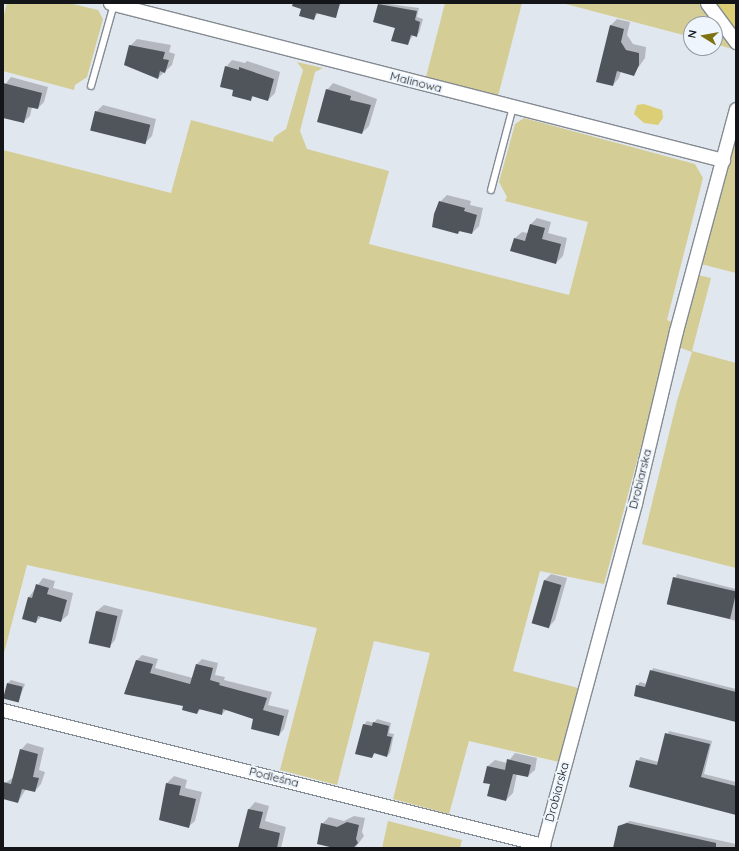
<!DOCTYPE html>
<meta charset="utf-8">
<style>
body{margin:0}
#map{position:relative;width:739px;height:851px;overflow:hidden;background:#e1e7ee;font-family:Quicksand,sans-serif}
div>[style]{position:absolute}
.green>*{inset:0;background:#d4cd96}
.water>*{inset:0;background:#dbce75}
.shadow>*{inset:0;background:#0003}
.canal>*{height:16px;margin:-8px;padding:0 8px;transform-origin:8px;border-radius:8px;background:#dbce75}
.building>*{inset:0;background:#4f555b;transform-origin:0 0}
.roads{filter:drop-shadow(1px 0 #858b92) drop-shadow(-1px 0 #858b92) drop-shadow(0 1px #858b92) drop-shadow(0 -1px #858b92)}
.lane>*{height:6px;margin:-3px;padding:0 3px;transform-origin:3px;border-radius:3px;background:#fff}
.street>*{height:13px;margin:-6.5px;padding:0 6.5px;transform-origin:6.5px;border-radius:6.5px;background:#fff}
span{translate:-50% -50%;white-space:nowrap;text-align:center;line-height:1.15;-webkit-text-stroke:4px #eef5fc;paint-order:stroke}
.street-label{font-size:12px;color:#131518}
.frame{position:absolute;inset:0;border:4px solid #131518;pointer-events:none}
.north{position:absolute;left:683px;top:16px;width:40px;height:40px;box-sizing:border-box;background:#eef5fc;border:1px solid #969ba1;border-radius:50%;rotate:281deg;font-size:11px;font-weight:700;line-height:16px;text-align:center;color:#131518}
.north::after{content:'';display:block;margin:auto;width:14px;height:18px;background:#7e7110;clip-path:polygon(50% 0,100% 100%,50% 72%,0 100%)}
</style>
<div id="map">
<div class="green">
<div style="clip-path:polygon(7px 3px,69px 3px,98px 10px,103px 19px,87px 77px,75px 85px,74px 90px,3px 71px,3px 19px)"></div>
<div style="clip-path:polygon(445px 3px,522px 3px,498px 96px,426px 77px)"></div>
<div style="clip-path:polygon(562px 3px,700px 3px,736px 50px,715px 44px,715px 24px,691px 24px,691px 37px)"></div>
<div style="clip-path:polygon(713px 3px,736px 3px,736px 33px)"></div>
<div style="clip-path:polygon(297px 62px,323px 68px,315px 72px,300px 131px,307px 149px,389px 171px,369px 244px,569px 295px,588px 222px,505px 201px,507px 197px,499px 182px,515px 124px,524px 118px,695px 164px,703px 178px,667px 320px,674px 323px,604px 584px,540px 571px,513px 671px,578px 688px,559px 762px,469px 741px,449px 814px,393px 799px,430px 653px,374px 641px,337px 785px,280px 770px,317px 628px,27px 565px,3px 657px,3px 150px,171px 193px,191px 120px,273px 142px,274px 137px,286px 129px,303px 70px)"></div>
<div style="clip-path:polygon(736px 133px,736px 273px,701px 264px)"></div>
<div style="clip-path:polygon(698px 275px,711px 278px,692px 351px,736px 363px,736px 568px,642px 544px,677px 401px,692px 352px,678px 347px)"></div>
<div style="clip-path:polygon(388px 821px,462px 840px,460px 848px,382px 848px)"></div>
</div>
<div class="water">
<div style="clip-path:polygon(644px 104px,662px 110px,663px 118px,658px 125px,644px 123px,634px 114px,637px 105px)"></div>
</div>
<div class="shadow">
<div style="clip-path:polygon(304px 3px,341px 3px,334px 18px,318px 13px,314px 19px)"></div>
<div style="clip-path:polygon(381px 3px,419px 8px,417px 17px,423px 19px,419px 33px,413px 35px,408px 44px,379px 5px)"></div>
<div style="clip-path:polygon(617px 19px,630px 22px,627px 35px,633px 44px,646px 47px,645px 58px,633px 75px,621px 71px,619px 78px,613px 85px,611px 25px)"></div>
<div style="clip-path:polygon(137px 39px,171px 45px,169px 52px,175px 54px,172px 65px,158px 78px,130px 46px)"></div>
<div style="clip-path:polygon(232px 60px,245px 63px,247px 61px,280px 72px,275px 93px,268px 100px,254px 96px,250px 100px,235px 89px,226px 67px)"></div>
<div style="clip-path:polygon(11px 77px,48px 87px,44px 102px,38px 108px,32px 107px,30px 116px,23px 122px,3px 110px,3px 87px)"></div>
<div style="clip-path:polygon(333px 83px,377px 99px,369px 126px,362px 133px,327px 90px)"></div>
<div style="clip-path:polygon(103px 105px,156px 119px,152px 136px,145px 143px,96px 112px)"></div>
<div style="clip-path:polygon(447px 195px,471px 201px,470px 205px,483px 208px,479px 226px,472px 233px,461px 230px,458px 233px,440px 202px)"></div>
<div style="clip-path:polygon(537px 218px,551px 222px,548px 233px,567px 238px,563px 256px,556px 263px,515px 238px,522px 232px,528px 233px,530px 225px)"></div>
<div style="clip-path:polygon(551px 574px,567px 578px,555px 620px,549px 627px,545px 580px)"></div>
<div style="clip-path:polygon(677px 574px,736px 589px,736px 621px,667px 603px)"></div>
<div style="clip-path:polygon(43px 578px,55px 581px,53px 588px,73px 593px,68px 615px,61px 621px,42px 616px,36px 622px,29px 597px)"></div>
<div style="clip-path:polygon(104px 605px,123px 610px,115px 640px,109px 647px,97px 611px)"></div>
<div style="clip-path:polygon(142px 655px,158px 659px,155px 668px,193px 678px,197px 664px,202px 659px,218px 663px,215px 675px,225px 677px,224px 680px,272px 692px,268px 705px,289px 710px,284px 729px,279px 735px,255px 718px,227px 709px,222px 714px,201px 709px,197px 713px,184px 705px,125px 694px,137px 660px)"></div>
<div style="clip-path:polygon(653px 668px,736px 689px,736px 721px,637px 686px,640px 682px,647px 684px)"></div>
<div style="clip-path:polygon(11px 680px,25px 684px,18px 702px,8px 683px)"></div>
<div style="clip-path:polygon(377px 719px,391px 723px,389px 733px,394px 734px,390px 753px,387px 756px,375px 753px,372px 757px,364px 725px,367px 721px,374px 723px)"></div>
<div style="clip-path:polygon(669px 731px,712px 741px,704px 774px,736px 782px,736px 791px,630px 786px,640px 757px,659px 762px)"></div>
<div style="clip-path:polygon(27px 743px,44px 748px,39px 770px,45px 772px,41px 784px,35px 791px,26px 789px,18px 802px,3px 798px,5px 783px,14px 777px,21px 750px)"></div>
<div style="clip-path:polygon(515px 753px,537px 758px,535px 770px,528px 776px,517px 774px,513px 793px,506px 800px,491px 784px,484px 782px,488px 766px,495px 760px,507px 763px)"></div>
<div style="clip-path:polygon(174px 776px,187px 780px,185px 788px,202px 792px,195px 821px,188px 827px,160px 820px,167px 783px)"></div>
<div style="clip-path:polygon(255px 802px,269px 806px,265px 821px,286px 827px,281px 848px,239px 846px,249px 809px)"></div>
<div style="clip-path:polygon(354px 816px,365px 818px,362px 832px,364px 836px,355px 848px,338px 848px,322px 824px,329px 817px,344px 821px)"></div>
<div style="clip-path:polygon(630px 821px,736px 844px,736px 848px,614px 848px,619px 826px)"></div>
</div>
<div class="canal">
<div style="left:723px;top:3px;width:22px;rotate:54deg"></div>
</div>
<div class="building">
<div style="clip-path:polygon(293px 3px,340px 3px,336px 18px,316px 13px,314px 20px,299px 16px,301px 9px,292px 6px)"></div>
<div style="clip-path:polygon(378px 4px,417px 11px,415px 20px,420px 22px,417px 37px,411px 35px,408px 45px,391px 41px,395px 28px,373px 22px)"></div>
<div style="clip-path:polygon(610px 25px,624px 29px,621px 42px,626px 50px,639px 53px,639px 65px,634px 76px,617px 71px,613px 86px,596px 82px)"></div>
<div style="clip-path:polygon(129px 45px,165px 52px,163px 59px,169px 60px,165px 73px,160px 71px,158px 79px,124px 65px)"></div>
<div style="clip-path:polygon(225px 66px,239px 70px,239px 67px,274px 79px,268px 101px,252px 96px,251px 101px,232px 96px,233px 90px,220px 87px)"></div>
<div style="clip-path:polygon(3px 83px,42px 93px,38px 109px,28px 107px,24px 123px,3px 118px)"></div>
<div style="clip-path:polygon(326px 89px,351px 96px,350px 100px,371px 105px,362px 134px,317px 122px)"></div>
<div style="left:95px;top:111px;width:57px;height:20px;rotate:14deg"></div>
<div style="clip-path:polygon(439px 201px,465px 208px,464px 211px,477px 215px,472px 234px,459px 231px,458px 234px,432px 227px,434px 214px)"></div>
<div style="clip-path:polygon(530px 224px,545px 228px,542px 239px,561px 244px,556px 264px,510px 251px,514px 238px,525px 241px)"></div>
<div style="left:673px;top:577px;width:65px;height:28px;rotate:13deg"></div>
<div style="left:544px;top:580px;width:18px;height:45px;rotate:16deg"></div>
<div style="clip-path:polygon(36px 584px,49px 588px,47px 594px,67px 600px,61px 622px,38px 616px,36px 623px,22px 619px,28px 597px,32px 598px)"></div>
<div style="left:96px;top:611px;width:22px;height:33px;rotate:13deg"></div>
<div style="clip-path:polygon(136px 660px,153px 664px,150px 673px,190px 684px,196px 664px,213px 668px,210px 680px,220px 683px,219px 685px,267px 698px,263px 710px,284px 716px,279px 736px,251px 729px,253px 719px,223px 709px,222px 715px,199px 709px,197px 714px,182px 710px,183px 706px,124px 694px)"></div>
<div style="clip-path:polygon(650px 670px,736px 692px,736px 722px,634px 696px,636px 685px,645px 687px)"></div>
<div style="left:7px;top:683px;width:16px;height:16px;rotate:14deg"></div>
<div style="clip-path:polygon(373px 722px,389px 726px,387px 736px,392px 737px,387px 757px,374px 753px,372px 758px,355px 754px,363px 724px,372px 726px)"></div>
<div style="clip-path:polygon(665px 733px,710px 744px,701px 777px,736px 786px,736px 815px,629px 787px,636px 760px,657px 765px)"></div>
<div style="clip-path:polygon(20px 749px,38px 754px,33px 777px,39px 778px,35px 792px,22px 789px,18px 803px,3px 799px,3px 782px,11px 784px)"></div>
<div style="clip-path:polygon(507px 759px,531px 765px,528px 777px,513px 774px,506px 801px,487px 796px,490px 784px,483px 783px,487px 766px,505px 770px)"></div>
<div style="clip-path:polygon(166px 783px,181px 786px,179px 795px,196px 799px,189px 828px,159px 820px)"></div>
<div style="clip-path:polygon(248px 809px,263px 812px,259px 828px,280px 833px,277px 848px,238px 848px)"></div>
<div style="clip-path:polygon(347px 822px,359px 825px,356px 839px,358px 843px,353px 848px,334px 848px,317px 844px,321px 823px,337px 827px)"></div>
<div style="clip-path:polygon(627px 823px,716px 843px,716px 848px,613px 848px,618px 826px)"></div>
</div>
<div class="roads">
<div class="lane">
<div style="left:91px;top:86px;width:85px;rotate:-74.3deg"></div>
<div style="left:491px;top:190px;width:86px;rotate:-75.2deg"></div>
</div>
<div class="street">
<div style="left:110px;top:3px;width:633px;rotate:14.37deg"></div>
<div style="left:707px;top:3px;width:49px;rotate:53.4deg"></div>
<div style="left:3px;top:710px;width:557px;rotate:14.04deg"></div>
<div style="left:542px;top:848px;width:357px;rotate:-74.9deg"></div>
<div style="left:635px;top:503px;width:177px;rotate:-76.6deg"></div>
<div style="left:676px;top:331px;width:230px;rotate:-74.9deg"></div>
</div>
</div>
<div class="street-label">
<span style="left:416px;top:82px;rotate:14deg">Malinowa</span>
<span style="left:640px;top:479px;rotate:-76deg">Drobiarska</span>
<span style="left:274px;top:777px;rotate:14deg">Podleśna</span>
<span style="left:557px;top:792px;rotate:-75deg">Drobiarska</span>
</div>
<div class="frame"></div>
<div class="north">N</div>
</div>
